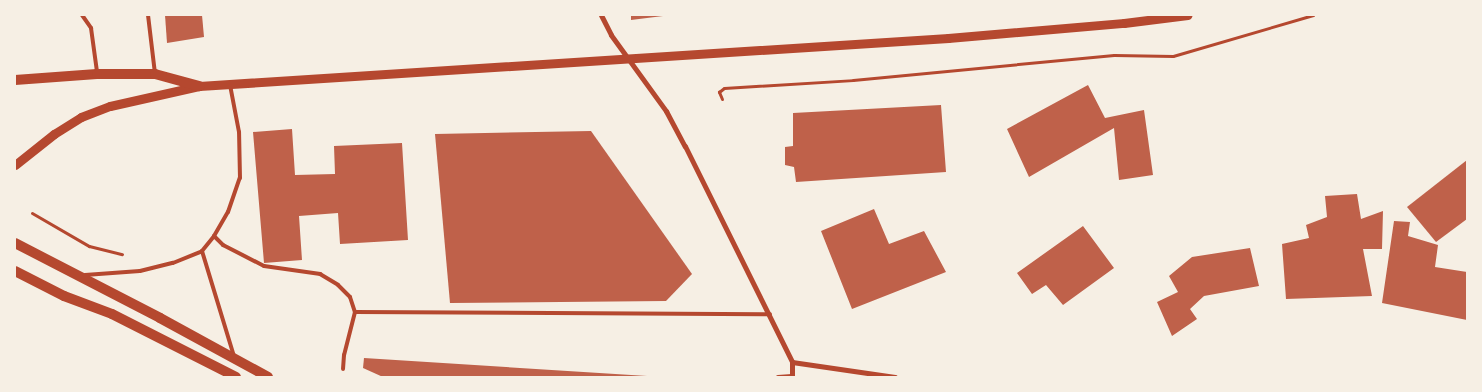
<!DOCTYPE html>
<style>
body{margin:0}
#map{position:relative;width:1482px;height:392px;overflow:hidden;background:#f6efe4;font-family:"Titillium Web",sans-serif}
div>[style]{position:absolute}
.building>*{inset:0;background:#bf614a}
.path>*{height:3px;margin:-1.5px;padding:0 1.5px;transform-origin:1.5px;border-radius:1.5px;background:#b5482f}
.service>*{height:4px;margin:-2px;padding:0 2px;transform-origin:2px;border-radius:2px;background:#b5482f}
.minor>*{height:5px;margin:-2.5px;padding:0 2.5px;transform-origin:2.5px;border-radius:2.5px;background:#b5482f}
.tertiary>*{height:9px;margin:-4.5px;padding:0 4.5px;transform-origin:4.5px;border-radius:4.5px;background:#b5482f}
.secondary>*{height:10px;margin:-5px;padding:0 5px;transform-origin:5px;border-radius:5px;background:#b5482f}
span{translate:-50% -50%;white-space:nowrap;text-align:center;line-height:1.15;-webkit-text-stroke:5px #f6efe4;paint-order:stroke}
.frame{position:absolute;inset:0;border:16px solid #f6efe4;pointer-events:none}
</style>
<div id="map">
<div class="building">
<div style="clip-path:polygon(165px 15px,202px 15px,204px 37px,167px 43px)"></div>
<div style="clip-path:polygon(631px 15px,663px 15px,663px 16px,631px 20px)"></div>
<div style="clip-path:polygon(1088px 85px,1105px 118px,1144px 110px,1153px 175px,1119px 180px,1114px 128px,1029px 177px,1007px 129px)"></div>
<div style="clip-path:polygon(941px 105px,946px 172px,796px 182px,794px 167px,785px 165px,785px 147px,793px 146px,793px 113px)"></div>
<div style="clip-path:polygon(292px 129px,295px 175px,335px 174px,334px 146px,402px 143px,408px 240px,340px 244px,338px 213px,299px 216px,302px 260px,264px 263px,253px 132px)"></div>
<div style="clip-path:polygon(591px 131px,692px 274px,666px 301px,450px 303px,435px 134px)"></div>
<div style="clip-path:polygon(1467px 160px,1467px 219px,1436px 242px,1407px 207px)"></div>
<div style="clip-path:polygon(1357px 194px,1361px 219px,1383px 211px,1382px 249px,1363px 249px,1372px 296px,1286px 299px,1282px 244px,1309px 238px,1306px 225px,1327px 217px,1325px 196px)"></div>
<div style="clip-path:polygon(874px 209px,889px 244px,924px 231px,946px 272px,852px 309px,821px 231px)"></div>
<div style="clip-path:polygon(1394px 221px,1410px 222px,1408px 236px,1438px 245px,1435px 267px,1467px 272px,1467px 320px,1382px 303px)"></div>
<div style="clip-path:polygon(1083px 226px,1114px 268px,1063px 305px,1046px 285px,1032px 294px,1017px 273px)"></div>
<div style="clip-path:polygon(1250px 248px,1259px 286px,1204px 296px,1190px 309px,1197px 319px,1172px 336px,1157px 302px,1178px 292px,1169px 276px,1192px 257px)"></div>
<div style="clip-path:polygon(364px 358px,647px 376px,647px 377px,383px 377px,363px 368px)"></div>
</div>
<div class="path">
<div style="left:722px;top:99px;width:8px;rotate:-113deg"></div>
<div style="left:719px;top:92px;width:6px;rotate:-39deg"></div>
<div style="left:724px;top:88px;width:129px;rotate:-3.5deg"></div>
<div style="left:853px;top:80px;width:262px;rotate:-5.5deg"></div>
<div style="left:1114px;top:55px;width:59px;rotate:1deg"></div>
<div style="left:1173px;top:56px;width:146px;rotate:-16.3deg"></div>
<div style="left:32px;top:213px;width:66px;rotate:30.1deg"></div>
<div style="left:89px;top:246px;width:34px;rotate:14deg"></div>
</div>
<div class="service">
<div style="left:82px;top:15px;width:16px;rotate:55deg"></div>
<div style="left:91px;top:28px;width:44px;rotate:82.2deg"></div>
<div style="left:148px;top:15px;width:59px;rotate:83.2deg"></div>
<div style="left:214px;top:236px;width:13px;rotate:45deg"></div>
<div style="left:223px;top:245px;width:46px;rotate:27.1deg"></div>
<div style="left:264px;top:266px;width:57px;rotate:8.1deg"></div>
<div style="left:320px;top:274px;width:21px;rotate:31deg"></div>
<div style="left:338px;top:285px;width:17px;rotate:45deg"></div>
<div style="left:350px;top:297px;width:16px;rotate:72deg"></div>
<div style="left:355px;top:312px;width:44px;rotate:104.3deg"></div>
<div style="left:344px;top:355px;width:14px;rotate:94deg"></div>
<div style="left:202px;top:251px;width:110px;rotate:73.1deg"></div>
<div style="left:85px;top:275px;width:55px;rotate:-4.2deg"></div>
<div style="left:140px;top:271px;width:34px;rotate:-14deg"></div>
<div style="left:173px;top:263px;width:31px;rotate:-22deg"></div>
<div style="left:202px;top:251px;width:19px;rotate:-51deg"></div>
<div style="left:214px;top:236px;width:28px;rotate:-60deg"></div>
<div style="left:228px;top:212px;width:36px;rotate:-71deg"></div>
<div style="left:240px;top:178px;width:46px;rotate:-91.2deg"></div>
<div style="left:239px;top:132px;width:48px;rotate:-100.8deg"></div>
<div style="left:355px;top:312px;width:415px;rotate:0.3deg"></div>
<div style="left:778px;top:377px;width:14px;rotate:-4deg"></div>
</div>
<div class="minor">
<div style="left:601px;top:15px;width:22px;rotate:63deg"></div>
<div style="left:611px;top:35px;width:94px;rotate:54.1deg"></div>
<div style="left:666px;top:111px;width:40px;rotate:62deg"></div>
<div style="left:685px;top:146px;width:241px;rotate:63.6deg"></div>
<div style="left:792px;top:362px;width:15px;rotate:90deg"></div>
<div style="left:792px;top:362px;width:104px;rotate:8.3deg"></div>
</div>
<div class="tertiary">
<div style="left:15px;top:165px;width:50px;rotate:-38.5deg"></div>
<div style="left:54px;top:134px;width:32px;rotate:-32deg"></div>
<div style="left:81px;top:117px;width:31px;rotate:-21deg"></div>
<div style="left:110px;top:106px;width:91px;rotate:-12.7deg"></div>
<div style="left:199px;top:86px;width:751px;rotate:-3.67deg"></div>
<div style="left:948px;top:38px;width:177px;rotate:-4.9deg"></div>
<div style="left:1124px;top:23px;width:64px;rotate:-7.1deg"></div>
</div>
<div class="secondary">
<div style="left:15px;top:80px;width:82px;rotate:-4.2deg"></div>
<div style="left:97px;top:74px;width:58px"></div>
<div style="left:155px;top:74px;width:46px;rotate:15.3deg"></div>
<div style="left:15px;top:243px;width:163px;rotate:27.3deg"></div>
<div style="left:160px;top:318px;width:123px;rotate:28.6deg"></div>
<div style="left:15px;top:271px;width:55px;rotate:27deg"></div>
<div style="left:64px;top:296px;width:51px;rotate:20.6deg"></div>
<div style="left:112px;top:314px;width:139px;rotate:26.9deg"></div>
</div>
<div class="frame"></div>
</div>
